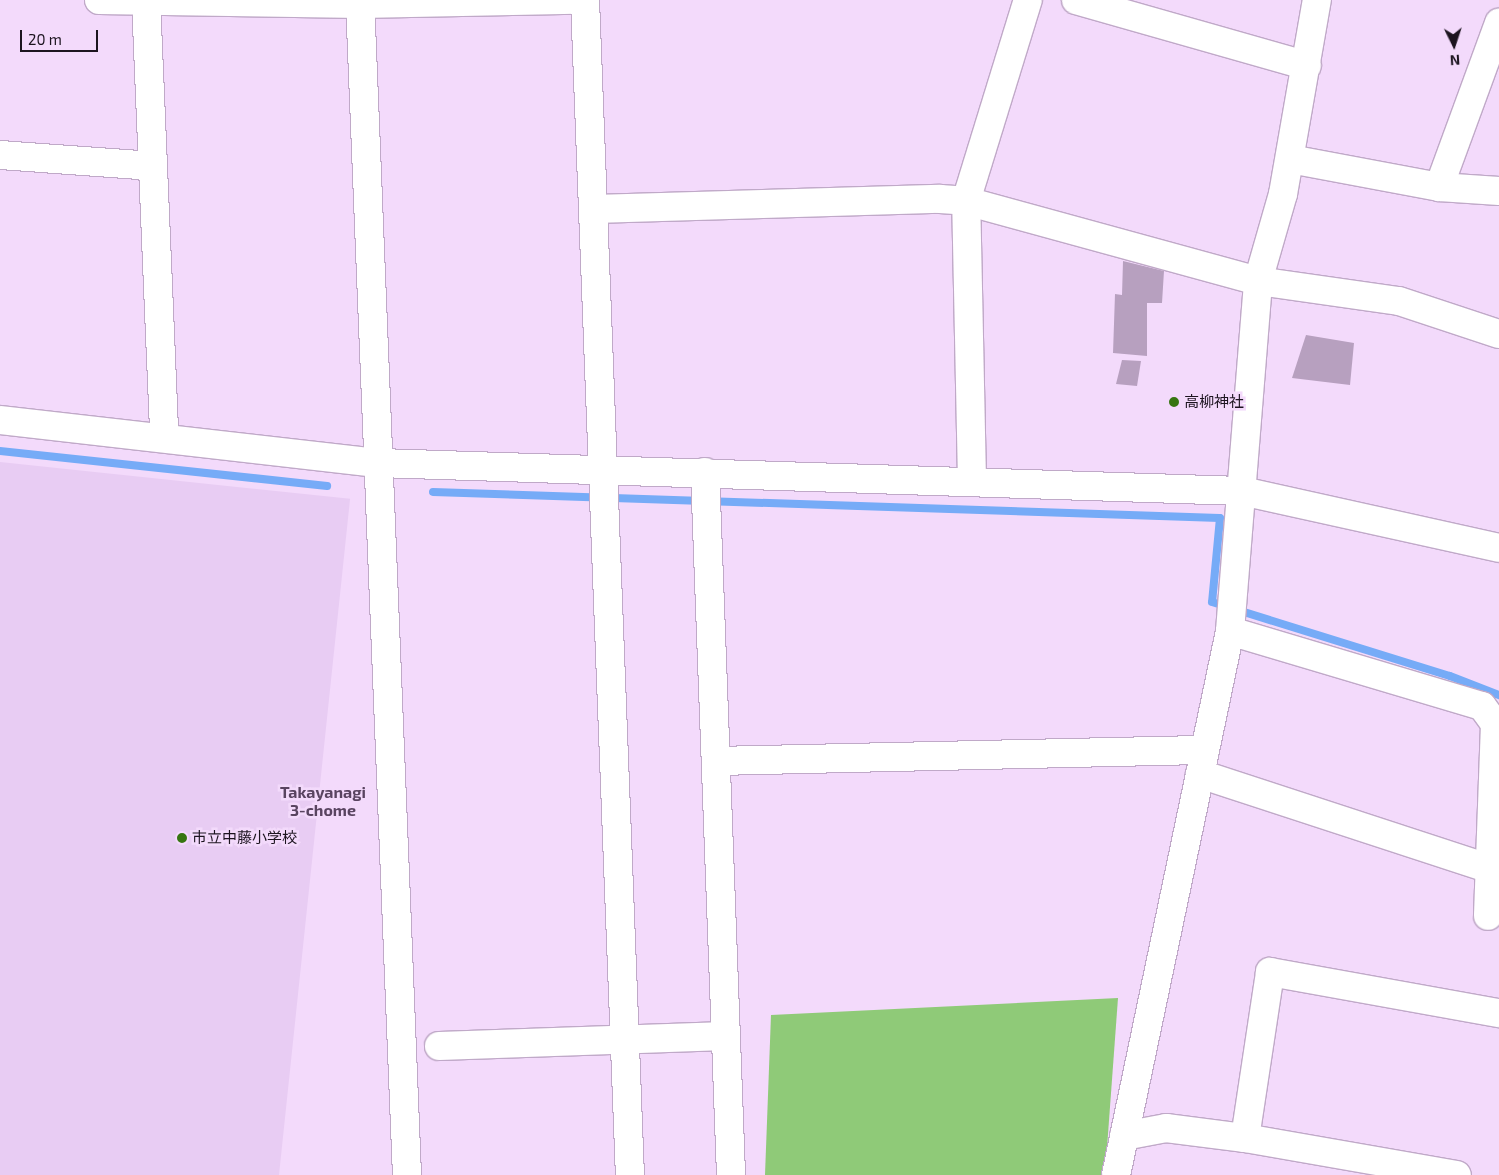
<!DOCTYPE html>
<meta charset="utf-8">
<style>
body{margin:0}
#map{position:relative;width:1499px;height:1175px;overflow:hidden;background:#f3dafb;font-family:"Exo 2","Noto Sans JP",sans-serif}
div>[style]{position:absolute}
.built>*{inset:0;background:#e8ccf3;transform-origin:0 0}
.green>*{inset:0;background:#8fca78}
.stream>*{height:8px;margin:-4px;padding:0 4px;transform-origin:4px;border-radius:4px;background:#76abf7}
.building>*{inset:0;background:#b7a0bf}
.roads{filter:drop-shadow(1px 0 #c0a9c8) drop-shadow(-1px 0 #c0a9c8) drop-shadow(0 1px #c0a9c8) drop-shadow(0 -1px #c0a9c8)}
.street>*{height:28px;margin:-14px;padding:0 14px;transform-origin:14px;border-radius:14px;background:#fff}
.secondary>*{height:28px;margin:-14px;padding:0 14px;transform-origin:14px;border-radius:14px;background:#fff}
.dots>*{width:14px;height:14px;translate:-50% -50%;box-sizing:border-box;border:2px solid #f3dafb;border-radius:50%}
span{translate:-50% -50%;white-space:nowrap;text-align:center;line-height:1.15;-webkit-text-stroke:5px #f3dafb;paint-order:stroke}
.poi-label{font-size:15px;color:#1c141f}
.left{translate:0 -50%;text-align:left}
.neighbourhood-label{font-size:16px;color:#594460;font-weight:700}
.north{position:absolute;left:1429px;top:20px;width:50px;height:50px;-webkit-text-stroke:4px #f3dafb;paint-order:stroke;rotate:176deg;font-size:14px;font-weight:700;line-height:20px;text-align:center;color:#1c141f}
.north::after{content:'';display:block;margin:auto;width:18px;height:22px;background:#1c141f;clip-path:polygon(50% 0,100% 100%,50% 72%,0 100%)}
.scale{position:absolute;left:20px;top:30px;width:78px;height:22px;box-sizing:border-box;border:2px solid #1c141f;border-top:0;padding-left:6px;font-size:15px;line-height:18px;white-space:nowrap;color:#1c141f;-webkit-text-stroke:4px #f3dafb;paint-order:stroke}
</style>
<div id="map">
<div class="built">
<div style="left:0;top:462px;width:352px;height:713px;rotate:6deg"></div>
</div>
<div class="green">
<div style="clip-path:polygon(1118px 998px,1105px 1175px,765px 1175px,771px 1015px)"></div>
</div>
<div class="stream">
<div style="left:0;top:451px;width:329px;rotate:6.1deg"></div>
<div style="left:433px;top:492px;width:787px;rotate:1.89deg"></div>
<div style="left:1220px;top:518px;width:84px;rotate:95.4deg"></div>
<div style="left:1212px;top:602px;width:249px;rotate:17.3deg"></div>
<div style="left:1450px;top:676px;width:53px;rotate:21.2deg"></div>
</div>
<div class="building">
<div style="clip-path:polygon(1123px 261px,1164px 271px,1162px 303px,1147px 303px,1147px 356px,1113px 353px,1115px 294px,1122px 295px)"></div>
<div style="clip-path:polygon(1306px 335px,1354px 343px,1350px 385px,1292px 378px)"></div>
<div style="clip-path:polygon(1122px 360px,1141px 361px,1137px 386px,1116px 384px)"></div>
</div>
<div class="roads">
<div class="street">
<div style="left:99px;top:0;width:261px;rotate:0.9deg"></div>
<div style="left:360px;top:4px;width:216px;rotate:-1.1deg"></div>
<div style="left:146px;top:0;width:438px;rotate:87.6deg"></div>
<div style="left:585px;top:0;width:1176px;rotate:87.81deg"></div>
<div style="left:1076px;top:0;width:240px;rotate:15.9deg"></div>
<div style="left:0;top:155px;width:153px;rotate:4.1deg"></div>
<div style="left:1290px;top:159px;width:152px;rotate:10.6deg"></div>
<div style="left:1439px;top:187px;width:60px;rotate:3.8deg"></div>
<div style="left:1439px;top:187px;width:175px;rotate:-69.9deg"></div>
<div style="left:594px;top:209px;width:346px;rotate:-1.7deg"></div>
<div style="left:940px;top:199px;width:26px;rotate:4deg"></div>
<div style="left:966px;top:201px;width:303px;rotate:15.3deg"></div>
<div style="left:1258px;top:281px;width:142px;rotate:8.1deg"></div>
<div style="left:1399px;top:301px;width:105px;rotate:18.3deg"></div>
<div style="left:705px;top:472px;width:703px;rotate:87.88deg"></div>
<div style="left:972px;top:480px;width:279px;rotate:-91.2deg"></div>
<div style="left:966px;top:201px;width:210px;rotate:-72.9deg"></div>
<div style="left:1242px;top:491px;width:263px;rotate:12.5deg"></div>
<div style="left:1230px;top:631px;width:263px;rotate:16.6deg"></div>
<div style="left:1482px;top:706px;width:22px;rotate:54deg"></div>
<div style="left:1495px;top:724px;width:192px;rotate:92.1deg"></div>
<div style="left:716px;top:761px;width:489px;rotate:-1.3deg"></div>
<div style="left:1200px;top:774px;width:305px;rotate:18.1deg"></div>
<div style="left:439px;top:1046px;width:287px;rotate:-2deg"></div>
<div style="left:1124px;top:1136px;width:43px;rotate:-10.8deg"></div>
<div style="left:1166px;top:1128px;width:80px;rotate:7.2deg"></div>
<div style="left:1245px;top:1138px;width:215px;rotate:9.9deg"></div>
<div style="left:1245px;top:1138px;width:168px;rotate:-81.4deg"></div>
<div style="left:1270px;top:972px;width:233px;rotate:10.2deg"></div>
<div style="left:1116px;top:1175px;width:556px;rotate:-78.16deg"></div>
<div style="left:1230px;top:631px;width:351px;rotate:-85.4deg"></div>
<div style="left:1258px;top:281px;width:91px;rotate:-74deg"></div>
<div style="left:1283px;top:194px;width:197px;rotate:-80.1deg"></div>
</div>
<div class="secondary">
<div style="left:360px;top:0;width:1176px;rotate:87.71deg"></div>
<div style="left:0;top:420px;width:381px;rotate:6.5deg"></div>
<div style="left:379px;top:463px;width:863px;rotate:1.86deg"></div>
</div>
</div>
<div class="dots">
<div style="left:1174px;top:402px;background:#367510"></div>
<div style="left:182px;top:838px;background:#367510"></div>
</div>
<div class="poi-label">
<span class="left" style="left:1184px;top:402px">高柳神社</span>
<span class="left" style="left:192px;top:838px">市立中藤小学校</span>
</div>
<div class="neighbourhood-label">
<span style="left:323px;top:801px">Takayanagi<br>3-chome</span>
</div>
<div class="north">N</div>
<div class="scale">20 m</div>
</div>
